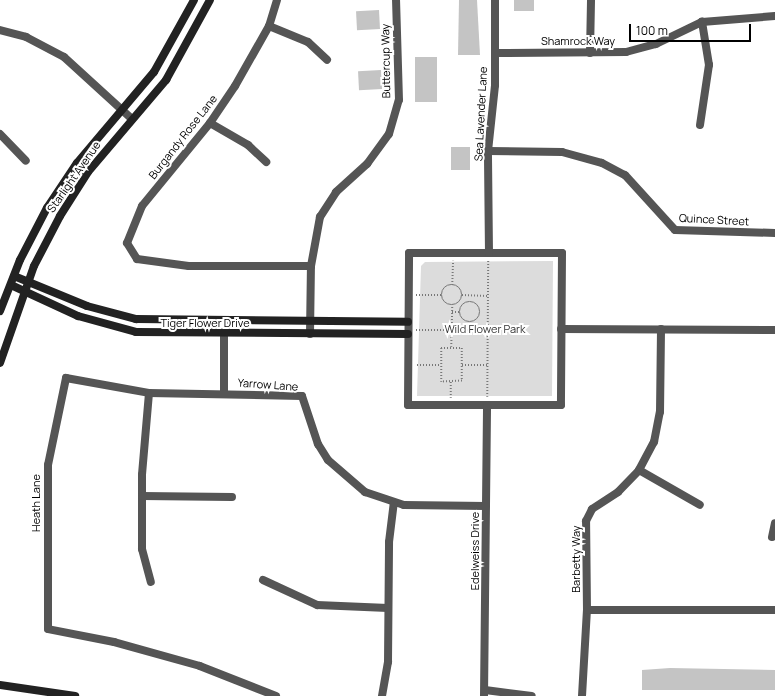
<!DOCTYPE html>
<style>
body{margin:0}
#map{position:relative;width:775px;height:696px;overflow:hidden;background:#fff;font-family:Manrope,sans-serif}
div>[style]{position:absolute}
.green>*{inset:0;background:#dcdcdc}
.building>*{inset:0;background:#c4c4c4;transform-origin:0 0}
.path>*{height:1.5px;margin-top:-0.75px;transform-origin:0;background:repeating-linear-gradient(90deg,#777 0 1px,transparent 0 3px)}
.path>.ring{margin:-0.75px;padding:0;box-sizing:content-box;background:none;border:1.5px solid #777;border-radius:50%}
.street>*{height:8px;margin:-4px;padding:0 4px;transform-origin:4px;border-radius:4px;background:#555}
.secondary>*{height:8px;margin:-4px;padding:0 4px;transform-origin:4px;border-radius:4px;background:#222}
span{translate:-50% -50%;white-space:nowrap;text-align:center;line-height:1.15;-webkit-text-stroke:4px #fff;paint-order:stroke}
.street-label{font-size:11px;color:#000}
.park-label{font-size:11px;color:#333}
.scale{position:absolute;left:629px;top:24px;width:122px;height:18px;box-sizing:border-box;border:2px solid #000;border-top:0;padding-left:5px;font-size:12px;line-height:14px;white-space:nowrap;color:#000;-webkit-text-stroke:3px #fff;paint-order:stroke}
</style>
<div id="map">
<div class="green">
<div style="clip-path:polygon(553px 261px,552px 396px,417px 396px,421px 266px,425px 262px)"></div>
</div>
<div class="building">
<div style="clip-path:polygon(459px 0,477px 0,480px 55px,458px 55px)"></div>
<div style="left:514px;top:0;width:20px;height:11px"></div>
<div style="left:379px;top:10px;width:19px;height:23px;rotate:87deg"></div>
<div style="left:437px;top:57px;width:45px;height:22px;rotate:90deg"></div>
<div style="left:381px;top:70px;width:19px;height:23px;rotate:87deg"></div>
<div style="left:451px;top:147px;width:19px;height:23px"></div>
<div style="clip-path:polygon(670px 668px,775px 670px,775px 690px,642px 690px,642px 670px)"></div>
</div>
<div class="path">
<div style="left:452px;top:285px;width:24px;rotate:-88deg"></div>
<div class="ring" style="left:442px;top:285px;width:18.5px;height:18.5px"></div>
<div style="left:416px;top:295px;width:26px"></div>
<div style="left:462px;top:295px;width:26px;rotate:2deg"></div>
<div class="ring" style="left:460px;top:302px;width:18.5px;height:18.5px"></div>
<div style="left:452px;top:312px;width:7px"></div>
<div style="left:416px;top:330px;width:72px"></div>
<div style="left:451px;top:347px;width:42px;rotate:-88.6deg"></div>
<div style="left:441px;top:348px;width:21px"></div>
<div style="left:462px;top:348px;width:33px;rotate:90deg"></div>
<div style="left:462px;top:381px;width:21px;rotate:177deg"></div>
<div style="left:441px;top:382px;width:34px;rotate:-90deg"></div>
<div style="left:417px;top:365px;width:24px"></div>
<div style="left:462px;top:365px;width:25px"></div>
<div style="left:451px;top:382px;width:16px;rotate:90deg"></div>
<div style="left:487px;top:397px;width:136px;rotate:-89.6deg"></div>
</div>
<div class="street">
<div style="left:277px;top:0;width:27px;rotate:107deg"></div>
<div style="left:269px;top:26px;width:69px;rotate:119.5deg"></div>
<div style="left:235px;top:86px;width:45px;rotate:124deg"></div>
<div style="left:210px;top:123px;width:107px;rotate:129.3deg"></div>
<div style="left:142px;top:206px;width:40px;rotate:112deg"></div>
<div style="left:127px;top:243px;width:19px;rotate:58deg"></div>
<div style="left:137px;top:259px;width:52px;rotate:7.7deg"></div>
<div style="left:189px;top:266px;width:122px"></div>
<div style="left:269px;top:26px;width:42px;rotate:22.3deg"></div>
<div style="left:308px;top:42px;width:26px;rotate:43deg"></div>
<div style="left:0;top:30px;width:27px;rotate:15deg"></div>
<div style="left:26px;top:37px;width:43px;rotate:27.8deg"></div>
<div style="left:64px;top:57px;width:92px;rotate:42.4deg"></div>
<div style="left:495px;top:53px;width:131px;rotate:-0.4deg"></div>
<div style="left:626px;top:52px;width:31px;rotate:-15deg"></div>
<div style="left:656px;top:44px;width:51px;rotate:-25.6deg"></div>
<div style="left:702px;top:22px;width:73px;rotate:-4.7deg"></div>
<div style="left:590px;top:53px;width:53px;rotate:-88.9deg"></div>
<div style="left:210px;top:123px;width:44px;rotate:30.1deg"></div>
<div style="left:248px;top:145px;width:25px;rotate:43deg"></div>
<div style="left:700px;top:125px;width:61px;rotate:-81.5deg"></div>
<div style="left:709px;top:65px;width:44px;rotate:-99.2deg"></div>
<div style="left:0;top:134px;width:37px;rotate:46deg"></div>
<div style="left:488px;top:151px;width:74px;rotate:0.8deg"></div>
<div style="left:562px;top:152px;width:41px;rotate:15.4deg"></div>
<div style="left:602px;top:163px;width:26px;rotate:28deg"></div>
<div style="left:625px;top:175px;width:74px;rotate:47.7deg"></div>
<div style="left:675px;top:230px;width:100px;rotate:1.7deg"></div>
<div style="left:409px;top:253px;width:153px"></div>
<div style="left:562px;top:253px;width:152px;rotate:90.4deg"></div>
<div style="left:561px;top:405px;width:153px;rotate:180deg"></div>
<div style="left:408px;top:405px;width:152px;rotate:-89.6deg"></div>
<div style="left:489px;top:253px;width:102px;rotate:-90.6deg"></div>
<div style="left:488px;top:151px;width:66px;rotate:-83.9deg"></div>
<div style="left:495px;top:85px;width:85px;rotate:-90deg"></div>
<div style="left:561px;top:329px;width:214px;rotate:0.3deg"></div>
<div style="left:310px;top:334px;width:68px;rotate:-89.2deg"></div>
<div style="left:311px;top:266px;width:50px;rotate:-79.6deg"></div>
<div style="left:320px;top:217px;width:30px;rotate:-57deg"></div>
<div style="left:336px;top:192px;width:42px;rotate:-42.1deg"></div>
<div style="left:367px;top:164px;width:37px;rotate:-54deg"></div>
<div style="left:389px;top:134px;width:35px;rotate:-74deg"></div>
<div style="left:399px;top:100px;width:100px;rotate:-91.7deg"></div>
<div style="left:149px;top:393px;width:82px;rotate:94.9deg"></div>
<div style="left:142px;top:475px;width:74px;rotate:90deg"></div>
<div style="left:142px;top:549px;width:34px;rotate:75deg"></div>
<div style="left:224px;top:393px;width:58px;rotate:-90deg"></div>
<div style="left:639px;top:470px;width:70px;rotate:29.8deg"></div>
<div style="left:142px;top:496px;width:90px;rotate:0.6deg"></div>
<div style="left:772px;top:537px;width:14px;rotate:-78deg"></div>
<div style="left:263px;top:580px;width:60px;rotate:24.8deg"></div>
<div style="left:317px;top:605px;width:71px;rotate:2.4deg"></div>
<div style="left:587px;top:610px;width:188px"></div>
<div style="left:485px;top:690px;width:47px;rotate:7.3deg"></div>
<div style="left:276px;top:696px;width:82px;rotate:-158.5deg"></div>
<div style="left:200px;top:666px;width:89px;rotate:-164.4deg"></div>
<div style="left:114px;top:642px;width:67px;rotate:-168.9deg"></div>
<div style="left:48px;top:629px;width:164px;rotate:-90deg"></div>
<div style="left:48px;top:465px;width:89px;rotate:-78.3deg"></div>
<div style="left:66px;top:378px;width:84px;rotate:10.2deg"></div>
<div style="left:149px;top:393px;width:153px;rotate:1.1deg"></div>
<div style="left:302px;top:396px;width:51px;rotate:71.6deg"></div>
<div style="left:318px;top:444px;width:19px;rotate:58deg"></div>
<div style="left:328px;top:460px;width:49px;rotate:40.9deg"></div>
<div style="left:365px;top:492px;width:41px;rotate:18.4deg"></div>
<div style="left:404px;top:505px;width:82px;rotate:0.7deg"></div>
<div style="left:382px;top:696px;width:35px;rotate:-80deg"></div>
<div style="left:388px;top:662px;width:120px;rotate:-89.5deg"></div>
<div style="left:389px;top:542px;width:39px;rotate:-83deg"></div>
<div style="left:484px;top:696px;width:291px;rotate:-89.4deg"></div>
<div style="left:582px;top:696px;width:86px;rotate:-86.7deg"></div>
<div style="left:587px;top:610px;width:89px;rotate:-90.6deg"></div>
<div style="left:586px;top:521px;width:13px;rotate:-63deg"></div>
<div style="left:592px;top:509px;width:31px;rotate:-33deg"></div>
<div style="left:618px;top:492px;width:30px;rotate:-46deg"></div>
<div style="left:639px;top:470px;width:32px;rotate:-62deg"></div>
<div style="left:654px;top:442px;width:31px;rotate:-79deg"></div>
<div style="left:660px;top:412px;width:83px;rotate:-89.3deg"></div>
</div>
<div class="secondary">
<div style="left:14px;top:276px;width:79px;rotate:22.3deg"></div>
<div style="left:87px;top:306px;width:51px;rotate:14.9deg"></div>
<div style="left:136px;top:319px;width:272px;rotate:0.6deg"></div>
<div style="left:11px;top:285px;width:74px;rotate:24.8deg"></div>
<div style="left:78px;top:316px;width:60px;rotate:15.4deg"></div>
<div style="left:136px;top:332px;width:272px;rotate:0.4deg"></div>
<div style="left:0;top:311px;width:55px;rotate:-68.6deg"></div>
<div style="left:20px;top:260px;width:59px;rotate:-62.6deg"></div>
<div style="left:47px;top:208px;width:54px;rotate:-56.3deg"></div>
<div style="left:77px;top:163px;width:119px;rotate:-49.8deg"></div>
<div style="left:154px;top:72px;width:82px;rotate:-60.9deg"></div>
<div style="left:0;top:363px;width:103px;rotate:-70.7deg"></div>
<div style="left:34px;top:266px;width:56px;rotate:-62.5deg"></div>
<div style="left:60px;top:216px;width:52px;rotate:-57.5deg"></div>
<div style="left:88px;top:172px;width:121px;rotate:-49.7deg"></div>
<div style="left:166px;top:80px;width:91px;rotate:-61.2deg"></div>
<div style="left:0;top:685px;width:76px;rotate:8.3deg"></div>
</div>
<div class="street-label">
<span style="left:578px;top:41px">Shamrock Way</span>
<span style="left:386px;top:61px;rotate:-91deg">Buttercup Way</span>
<span style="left:481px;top:114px;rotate:-87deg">Sea Lavender Lane</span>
<span style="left:183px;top:137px;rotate:-52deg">Burgandy Rose Lane</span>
<span style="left:74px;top:177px;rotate:-55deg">Starlight Avenue</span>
<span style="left:714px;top:220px;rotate:3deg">Quince Street</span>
<span style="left:205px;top:323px">Tiger Flower Drive</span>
<span style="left:268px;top:385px;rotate:4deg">Yarrow Lane</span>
<span style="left:36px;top:503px;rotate:-90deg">Heath Lane</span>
<span style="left:475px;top:551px;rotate:-90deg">Edelweiss Drive</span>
<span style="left:576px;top:559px;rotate:-90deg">Barbetty Way</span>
</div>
<div class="park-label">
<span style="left:485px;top:329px">Wild Flower Park</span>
</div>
<div class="scale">100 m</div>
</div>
